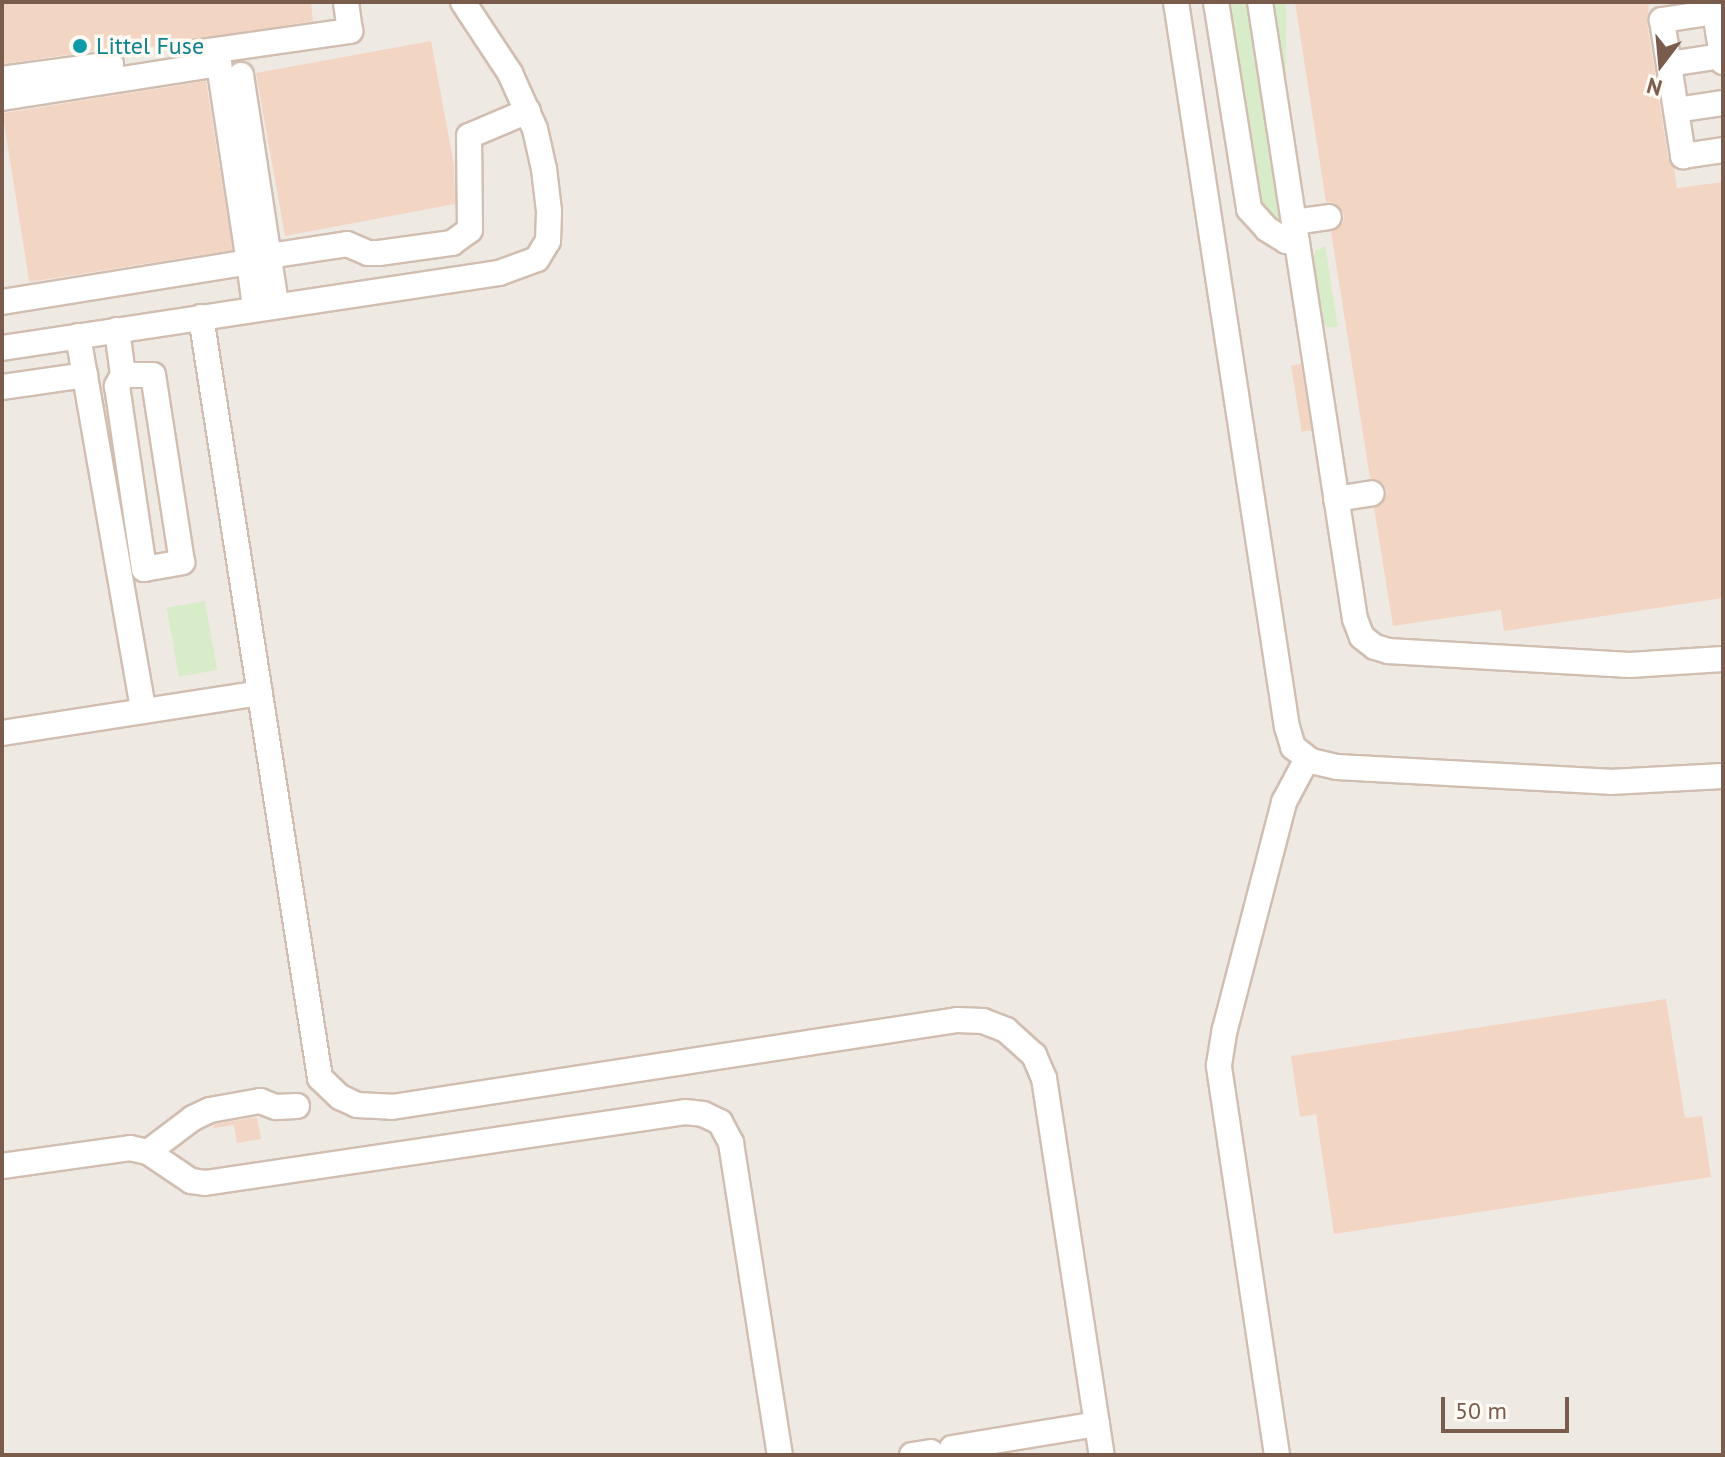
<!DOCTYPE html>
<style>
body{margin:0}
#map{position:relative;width:1725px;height:1457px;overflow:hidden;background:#fdf6ec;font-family:"PT Sans",sans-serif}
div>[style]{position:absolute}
.industrial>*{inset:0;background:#efe9e4;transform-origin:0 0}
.green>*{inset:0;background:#d8ecc9;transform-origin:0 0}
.building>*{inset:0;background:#f3d5c3;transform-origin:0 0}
.roads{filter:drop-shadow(2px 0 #d1beb0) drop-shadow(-2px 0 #d1beb0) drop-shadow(0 2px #d1beb0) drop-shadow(0 -2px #d1beb0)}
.minor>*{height:24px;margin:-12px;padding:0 12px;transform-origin:12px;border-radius:12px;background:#fff}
.dots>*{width:22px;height:22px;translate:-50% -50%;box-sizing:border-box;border:4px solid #fffaf3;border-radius:50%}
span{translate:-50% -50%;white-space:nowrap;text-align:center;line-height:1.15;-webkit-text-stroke:7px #fffaf3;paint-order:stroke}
.culture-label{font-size:24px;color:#0d838f}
.left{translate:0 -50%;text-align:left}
.frame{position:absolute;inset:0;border:4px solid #7a5c4d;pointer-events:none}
.north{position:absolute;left:1621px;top:24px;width:80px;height:80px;-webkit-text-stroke:6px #fffaf3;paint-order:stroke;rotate:196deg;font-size:22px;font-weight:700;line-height:32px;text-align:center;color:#7a5c4d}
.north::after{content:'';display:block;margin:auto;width:28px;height:36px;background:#7a5c4d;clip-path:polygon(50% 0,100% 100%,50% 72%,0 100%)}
.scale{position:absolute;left:1441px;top:1397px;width:128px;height:36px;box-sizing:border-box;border:4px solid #7a5c4d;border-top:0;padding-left:10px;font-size:24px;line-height:28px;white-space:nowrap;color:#7a5c4d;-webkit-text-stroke:6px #fffaf3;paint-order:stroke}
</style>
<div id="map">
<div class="industrial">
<div style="left:2px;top:2px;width:1721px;height:1453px"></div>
</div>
<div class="green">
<div style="clip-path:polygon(1226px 2px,1250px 2px,1284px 228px,1261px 213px)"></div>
<div style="left:1271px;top:2px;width:15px;height:183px"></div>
<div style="clip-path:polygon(1325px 246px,1338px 326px,1333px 328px,1324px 326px,1321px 319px,1312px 264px,1315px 251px)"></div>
<div style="left:205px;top:601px;width:70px;height:39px;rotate:80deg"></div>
</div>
<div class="building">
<div style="clip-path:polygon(2px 2px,311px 2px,313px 21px,119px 52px,109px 49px,2px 64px)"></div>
<div style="clip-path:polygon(1295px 2px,1649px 2px,1647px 22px,1668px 158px,1674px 168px,1677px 188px,1723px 182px,1723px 598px,1504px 631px,1501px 610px,1393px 626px,1374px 508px,1382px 504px,1387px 491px,1383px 483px,1370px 478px,1331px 232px,1343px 223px,1344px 214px,1335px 203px,1326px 202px)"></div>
<div style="clip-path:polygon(431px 41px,454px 165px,455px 204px,285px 236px,256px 73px)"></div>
<div style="left:206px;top:81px;width:171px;height:206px;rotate:81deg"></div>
<div style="left:1301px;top:364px;width:67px;height:10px;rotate:81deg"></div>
<div style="clip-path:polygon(1666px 999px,1685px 1118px,1702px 1116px,1711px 1177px,1334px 1234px,1316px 1114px,1300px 1117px,1291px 1056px)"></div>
<div style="clip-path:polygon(257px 1117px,261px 1139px,237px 1143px,234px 1125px,213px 1128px,215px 1124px)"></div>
</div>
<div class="roads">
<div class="minor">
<div style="left:1176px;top:2px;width:733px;rotate:81.3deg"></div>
<div style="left:1287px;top:727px;width:21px;rotate:73deg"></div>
<div style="left:1293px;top:747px;width:23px;rotate:38deg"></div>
<div style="left:1311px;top:761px;width:27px;rotate:13deg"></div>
<div style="left:1337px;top:767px;width:273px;rotate:3.1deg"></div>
<div style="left:1610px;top:782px;width:113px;rotate:-3deg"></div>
<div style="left:1216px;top:2px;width:210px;rotate:80.9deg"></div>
<div style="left:1249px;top:209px;width:27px;rotate:48deg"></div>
<div style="left:1267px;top:229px;width:22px;rotate:32deg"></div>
<div style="left:1286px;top:241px;width:11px;rotate:5deg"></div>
<div style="left:1260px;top:2px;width:624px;rotate:81.25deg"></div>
<div style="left:1355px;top:619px;width:19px;rotate:69deg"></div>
<div style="left:1362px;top:637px;width:16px;rotate:38deg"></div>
<div style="left:1375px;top:647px;width:14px;rotate:17deg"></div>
<div style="left:1388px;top:651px;width:242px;rotate:3.3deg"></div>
<div style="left:1630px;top:665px;width:93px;rotate:-3.7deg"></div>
<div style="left:195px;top:53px;width:157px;rotate:-8.1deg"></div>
<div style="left:350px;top:31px;width:29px;rotate:-98deg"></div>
<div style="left:1723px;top:62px;width:51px;rotate:-99.1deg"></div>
<div style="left:1715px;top:12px;width:54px;rotate:171.4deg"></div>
<div style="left:1662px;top:20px;width:138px;rotate:81.2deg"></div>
<div style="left:1683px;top:156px;width:40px;rotate:-8.5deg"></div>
<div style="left:1669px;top:64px;width:54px;rotate:-8.6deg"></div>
<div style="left:241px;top:75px;width:232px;rotate:81.3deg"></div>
<div style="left:2px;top:79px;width:110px;rotate:-7.8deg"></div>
<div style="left:2px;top:98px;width:220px;rotate:-8.9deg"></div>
<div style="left:219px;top:64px;width:200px;rotate:81.4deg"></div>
<div style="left:1676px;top:110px;width:48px;rotate:-8.5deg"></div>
<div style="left:1294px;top:222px;width:35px;rotate:-8deg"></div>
<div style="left:269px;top:256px;width:79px;rotate:-8.7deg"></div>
<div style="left:347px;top:244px;width:23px;rotate:23deg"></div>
<div style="left:368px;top:253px;width:11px"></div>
<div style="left:379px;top:253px;width:74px;rotate:-7.8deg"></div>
<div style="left:452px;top:243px;width:22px;rotate:-36deg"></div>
<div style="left:470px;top:230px;width:94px;rotate:-90.6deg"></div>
<div style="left:469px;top:136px;width:64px;rotate:-23deg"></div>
<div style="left:2px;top:302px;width:250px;rotate:-9.2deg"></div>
<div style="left:249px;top:262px;width:45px;rotate:82.4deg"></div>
<div style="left:201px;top:317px;width:770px;rotate:81.11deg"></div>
<div style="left:320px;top:1078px;width:28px;rotate:44deg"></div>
<div style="left:340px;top:1097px;width:19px;rotate:25deg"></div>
<div style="left:357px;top:1105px;width:35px;rotate:3deg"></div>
<div style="left:392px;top:1107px;width:572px;rotate:-8.75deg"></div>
<div style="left:957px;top:1020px;width:26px;rotate:2deg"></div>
<div style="left:983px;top:1021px;width:25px;rotate:21deg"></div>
<div style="left:1006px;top:1030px;width:38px;rotate:42deg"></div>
<div style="left:1034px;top:1055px;width:25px;rotate:67deg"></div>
<div style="left:1044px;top:1078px;width:381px;rotate:81.3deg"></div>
<div style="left:117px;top:330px;width:45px;rotate:82.4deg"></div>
<div style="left:123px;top:375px;width:13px;rotate:119deg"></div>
<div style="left:117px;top:386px;width:185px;rotate:81.6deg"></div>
<div style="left:144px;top:569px;width:39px;rotate:-10deg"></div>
<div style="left:182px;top:562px;width:189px;rotate:-98.8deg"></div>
<div style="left:153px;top:375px;width:30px;rotate:180deg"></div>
<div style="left:78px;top:336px;width:379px;rotate:80.1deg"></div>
<div style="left:2px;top:348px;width:503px;rotate:-8.58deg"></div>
<div style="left:499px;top:273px;width:40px;rotate:-20.2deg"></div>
<div style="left:537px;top:259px;width:21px;rotate:-59deg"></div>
<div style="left:548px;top:241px;width:30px;rotate:-88deg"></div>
<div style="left:549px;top:211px;width:42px;rotate:-96.8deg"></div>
<div style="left:544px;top:169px;width:41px;rotate:-102.7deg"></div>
<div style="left:535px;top:129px;width:61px;rotate:-114.1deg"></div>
<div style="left:510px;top:73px;width:85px;rotate:-123.5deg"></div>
<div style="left:2px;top:387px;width:84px;rotate:-8.2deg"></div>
<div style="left:1336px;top:499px;width:36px;rotate:-9deg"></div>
<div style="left:2px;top:733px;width:261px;rotate:-8.8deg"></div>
<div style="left:148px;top:1152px;width:56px;rotate:-37.1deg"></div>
<div style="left:193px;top:1118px;width:19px;rotate:-25deg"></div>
<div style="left:210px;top:1110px;width:51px;rotate:-10.2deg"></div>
<div style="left:260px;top:1101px;width:17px;rotate:21deg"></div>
<div style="left:276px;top:1107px;width:21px;rotate:-3deg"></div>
<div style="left:2px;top:1166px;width:129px;rotate:-8deg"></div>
<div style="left:130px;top:1148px;width:18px;rotate:13deg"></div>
<div style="left:148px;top:1152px;width:52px;rotate:34deg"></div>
<div style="left:191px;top:1181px;width:14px;rotate:8deg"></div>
<div style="left:205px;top:1183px;width:485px;rotate:-8.4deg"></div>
<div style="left:685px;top:1112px;width:18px;rotate:6deg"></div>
<div style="left:703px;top:1114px;width:19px;rotate:25deg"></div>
<div style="left:720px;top:1122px;width:24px;rotate:62deg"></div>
<div style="left:731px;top:1143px;width:316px;rotate:81.1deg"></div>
<div style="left:952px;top:1448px;width:147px;rotate:-9.4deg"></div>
<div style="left:912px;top:1455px;width:19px;rotate:-9deg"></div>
<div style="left:1277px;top:1455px;width:394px;rotate:-98.5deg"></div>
<div style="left:1219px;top:1065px;width:36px;rotate:-81deg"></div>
<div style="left:1225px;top:1029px;width:235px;rotate:-75.4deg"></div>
<div style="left:1284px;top:802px;width:49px;rotate:-61.9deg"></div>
</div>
</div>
<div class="dots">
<div style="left:80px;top:46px;background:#0f9aa8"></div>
</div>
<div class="culture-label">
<span class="left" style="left:96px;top:46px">Littel Fuse</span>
</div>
<div class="frame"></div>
<div class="north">N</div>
<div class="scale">50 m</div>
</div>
